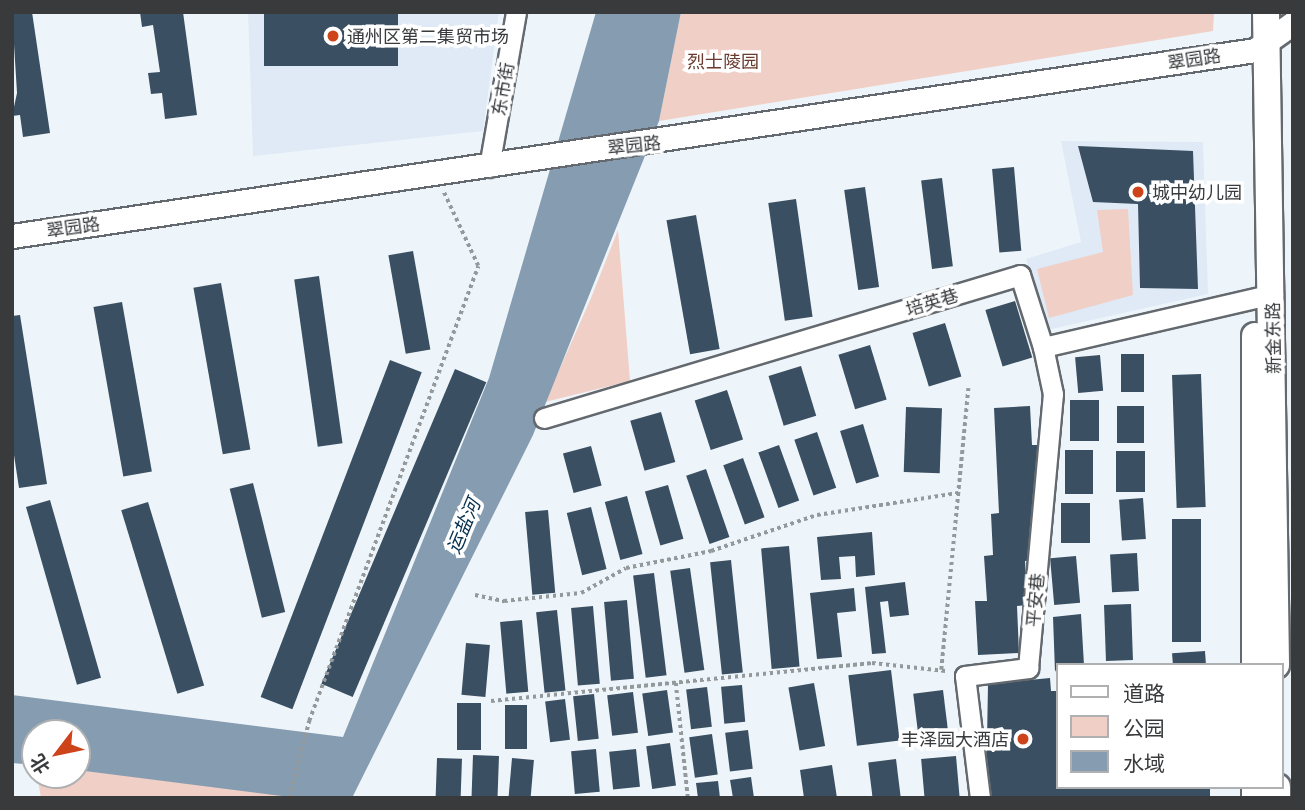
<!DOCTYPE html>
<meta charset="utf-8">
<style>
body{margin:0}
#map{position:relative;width:1305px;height:810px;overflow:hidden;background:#eef5fa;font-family:"Golos Text","Noto Sans SC",sans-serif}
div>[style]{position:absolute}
.built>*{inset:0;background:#dfeaf6}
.green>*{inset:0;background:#f0cfc6}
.water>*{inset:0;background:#859cb1}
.building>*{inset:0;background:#3a4f62;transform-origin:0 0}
.path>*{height:3.5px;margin-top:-1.75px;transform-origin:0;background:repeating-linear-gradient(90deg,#94999c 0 3.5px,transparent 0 7px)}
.roads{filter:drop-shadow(2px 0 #63696e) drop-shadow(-2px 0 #63696e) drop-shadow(0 2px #63696e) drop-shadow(0 -2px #63696e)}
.minor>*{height:19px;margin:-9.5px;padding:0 9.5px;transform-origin:9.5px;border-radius:9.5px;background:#fff}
.tertiary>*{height:23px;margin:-11.5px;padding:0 11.5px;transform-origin:11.5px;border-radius:11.5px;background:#fff}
.secondary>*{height:26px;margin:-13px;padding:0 13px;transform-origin:13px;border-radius:13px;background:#fff}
.dots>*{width:19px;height:19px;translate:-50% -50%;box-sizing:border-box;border:4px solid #fff;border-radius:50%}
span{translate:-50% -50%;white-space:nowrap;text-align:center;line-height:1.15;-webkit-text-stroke:7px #fff;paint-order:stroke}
.poi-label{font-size:18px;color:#383a3c}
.left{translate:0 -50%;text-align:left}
.right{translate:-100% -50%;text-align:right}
.street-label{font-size:18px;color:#383a3c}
.park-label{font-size:18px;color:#693a2d}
.water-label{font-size:19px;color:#052f4e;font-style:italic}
.frame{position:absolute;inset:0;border:14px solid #383a3c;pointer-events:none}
.legend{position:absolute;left:1056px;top:663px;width:228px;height:126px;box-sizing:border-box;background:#fff;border:2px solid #afb0b1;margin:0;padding:9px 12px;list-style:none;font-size:21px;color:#383a3c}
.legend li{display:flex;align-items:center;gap:14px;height:35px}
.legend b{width:35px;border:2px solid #afb0b1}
.north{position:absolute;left:21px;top:719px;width:70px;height:70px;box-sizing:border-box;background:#fff;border:2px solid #afb0b1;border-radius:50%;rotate:238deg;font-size:19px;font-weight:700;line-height:28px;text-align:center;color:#383a3c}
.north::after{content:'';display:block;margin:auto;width:24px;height:32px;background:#cd441b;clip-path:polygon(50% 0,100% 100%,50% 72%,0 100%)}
</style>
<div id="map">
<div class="built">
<div style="clip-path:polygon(248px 12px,499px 12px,483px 131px,253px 156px)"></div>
<div style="clip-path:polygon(1061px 141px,1203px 142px,1208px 294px,1047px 330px,1026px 259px,1081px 242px)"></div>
</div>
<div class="green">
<div style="clip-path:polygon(681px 12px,1214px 12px,1213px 31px,659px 121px)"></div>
<div style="clip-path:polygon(1128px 209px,1133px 295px,1049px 318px,1037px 269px,1103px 252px,1097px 210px)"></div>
<div style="clip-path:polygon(618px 230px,630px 381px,545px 402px,591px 298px)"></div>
<div style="clip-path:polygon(77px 770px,261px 788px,298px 798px,41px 798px,37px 775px,77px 775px)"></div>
</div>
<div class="water">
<div style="clip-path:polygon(596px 12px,681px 12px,659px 121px,533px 435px,352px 798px,298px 798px,77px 770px,77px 733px,35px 733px,35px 765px,12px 763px,12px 695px,343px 737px,489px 378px)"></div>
</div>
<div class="building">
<div style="clip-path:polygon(12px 12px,32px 12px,50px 133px,23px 137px,20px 115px,12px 116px,17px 93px)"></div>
<div style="clip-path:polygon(140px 12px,183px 12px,197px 115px,165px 119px,162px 93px,151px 94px,148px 73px,160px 72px,153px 25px,142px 27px)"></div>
<div style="left:264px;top:12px;width:134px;height:54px"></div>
<div style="clip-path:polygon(1078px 146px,1193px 151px,1198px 289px,1140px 288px,1138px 204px,1093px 202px)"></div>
<div style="left:1014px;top:167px;width:84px;height:22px;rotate:85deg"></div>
<div style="left:942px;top:178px;width:89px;height:21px;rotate:83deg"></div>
<div style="left:865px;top:187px;width:101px;height:21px;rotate:82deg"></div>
<div style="left:796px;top:199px;width:119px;height:28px;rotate:82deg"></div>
<div style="left:696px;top:215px;width:136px;height:30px;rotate:80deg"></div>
<div style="left:413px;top:251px;width:100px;height:25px;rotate:80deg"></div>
<div style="left:319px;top:276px;width:169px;height:25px;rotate:82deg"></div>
<div style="left:221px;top:283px;width:169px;height:28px;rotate:80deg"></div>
<div style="left:1015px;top:301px;width:59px;height:31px;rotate:73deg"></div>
<div style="left:122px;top:302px;width:172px;height:29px;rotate:80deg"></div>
<div style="clip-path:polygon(20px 315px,47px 484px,19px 488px,12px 442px,12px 316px)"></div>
<div style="left:945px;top:323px;width:56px;height:34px;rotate:73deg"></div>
<div style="left:870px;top:345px;width:57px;height:33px;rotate:73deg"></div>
<div style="left:1121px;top:354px;width:23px;height:38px"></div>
<div style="left:1100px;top:355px;width:36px;height:25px;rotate:85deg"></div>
<div style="left:390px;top:360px;width:34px;height:361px;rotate:21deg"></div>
<div style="left:801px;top:366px;width:52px;height:34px;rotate:73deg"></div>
<div style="left:455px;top:369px;width:34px;height:342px;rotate:23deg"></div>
<div style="left:1201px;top:374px;width:133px;height:29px;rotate:88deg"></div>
<div style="left:727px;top:390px;width:52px;height:34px;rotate:72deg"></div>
<div style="left:1070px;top:400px;width:29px;height:41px"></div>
<div style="clip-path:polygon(1030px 406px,1032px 445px,1040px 445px,1036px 560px,1025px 561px,1028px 605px,1017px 606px,1019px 653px,978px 655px,975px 601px,987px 601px,984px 556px,993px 555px,991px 514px,999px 513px,994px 408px)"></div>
<div style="left:1117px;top:406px;width:27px;height:37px"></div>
<div style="left:906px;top:407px;width:36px;height:65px;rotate:2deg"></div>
<div style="left:661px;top:412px;width:52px;height:32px;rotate:74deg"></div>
<div style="left:863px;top:424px;width:55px;height:24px;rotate:73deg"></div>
<div style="left:817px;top:432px;width:59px;height:24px;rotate:71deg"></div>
<div style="left:779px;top:445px;width:59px;height:22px;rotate:70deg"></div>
<div style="left:591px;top:446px;width:41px;height:29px;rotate:75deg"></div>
<div style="left:1065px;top:450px;width:28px;height:44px"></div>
<div style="left:1116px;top:451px;width:29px;height:41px"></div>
<div style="left:743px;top:458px;width:63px;height:21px;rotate:70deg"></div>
<div style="left:706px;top:469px;width:72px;height:21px;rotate:71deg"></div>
<div style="left:253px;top:483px;width:133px;height:24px;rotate:76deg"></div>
<div style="left:668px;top:485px;width:56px;height:24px;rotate:74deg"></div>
<div style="left:627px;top:496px;width:60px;height:23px;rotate:75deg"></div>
<div style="left:1143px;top:498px;width:41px;height:24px;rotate:86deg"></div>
<div style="left:50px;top:500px;width:185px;height:25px;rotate:74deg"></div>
<div style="left:148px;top:502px;width:192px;height:28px;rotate:73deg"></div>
<div style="left:1061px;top:503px;width:29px;height:40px"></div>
<div style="left:591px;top:507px;width:64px;height:25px;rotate:76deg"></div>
<div style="left:548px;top:510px;width:83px;height:23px;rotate:85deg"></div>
<div style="left:1201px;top:519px;width:123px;height:29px;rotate:90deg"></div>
<div style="clip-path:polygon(872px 532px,875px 575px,856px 577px,855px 556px,839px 557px,841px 579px,821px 580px,817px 537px)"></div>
<div style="left:789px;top:546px;width:121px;height:28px;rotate:85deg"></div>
<div style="left:1137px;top:553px;width:38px;height:27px;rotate:87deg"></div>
<div style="left:1076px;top:556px;width:47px;height:26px;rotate:85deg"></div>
<div style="left:731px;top:560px;width:113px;height:21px;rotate:84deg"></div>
<div style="left:690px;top:568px;width:103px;height:20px;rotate:82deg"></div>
<div style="left:654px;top:573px;width:103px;height:21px;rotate:83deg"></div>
<div style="clip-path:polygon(905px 582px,909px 615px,890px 617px,888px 601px,880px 602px,886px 653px,872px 654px,865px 587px)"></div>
<div style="clip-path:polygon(854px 588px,856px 611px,837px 613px,842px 657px,817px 659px,810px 593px)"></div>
<div style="left:627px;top:600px;width:79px;height:23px;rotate:85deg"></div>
<div style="left:1131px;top:604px;width:56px;height:27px;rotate:88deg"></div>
<div style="left:593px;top:606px;width:78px;height:22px;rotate:85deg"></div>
<div style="left:557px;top:610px;width:81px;height:21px;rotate:84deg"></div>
<div style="clip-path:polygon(1081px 614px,1084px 665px,1058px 665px,1055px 672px,1053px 617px)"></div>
<div style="left:522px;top:620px;width:72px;height:22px;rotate:85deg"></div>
<div style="left:466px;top:643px;width:24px;height:52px;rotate:5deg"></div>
<div style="left:1205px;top:651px;width:14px;height:33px;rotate:86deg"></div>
<div style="left:891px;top:670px;width:71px;height:43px;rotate:83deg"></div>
<div style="clip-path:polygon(1050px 678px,1051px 691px,1058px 691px,1058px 787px,1210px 787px,1210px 798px,986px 796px,988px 684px)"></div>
<div style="left:814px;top:683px;width:64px;height:26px;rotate:80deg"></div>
<div style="left:742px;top:685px;width:37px;height:21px;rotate:85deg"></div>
<div style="left:707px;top:687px;width:40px;height:21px;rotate:83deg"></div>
<div style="left:667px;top:690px;width:43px;height:25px;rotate:82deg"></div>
<div style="left:943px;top:690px;width:46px;height:30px;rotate:83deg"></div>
<div style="left:633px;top:692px;width:41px;height:26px;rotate:83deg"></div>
<div style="left:594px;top:694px;width:45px;height:21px;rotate:84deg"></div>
<div style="left:565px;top:699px;width:41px;height:20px;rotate:83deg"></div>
<div style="left:457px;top:703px;width:24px;height:47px"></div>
<div style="left:505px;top:705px;width:22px;height:44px"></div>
<div style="left:748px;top:730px;width:39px;height:23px;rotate:83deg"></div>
<div style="left:712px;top:734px;width:41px;height:23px;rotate:82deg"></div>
<div style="left:670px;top:743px;width:43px;height:24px;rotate:82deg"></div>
<div style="left:596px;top:749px;width:43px;height:25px;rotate:85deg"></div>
<div style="left:636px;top:749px;width:38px;height:27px;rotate:84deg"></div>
<div style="left:473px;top:755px;width:26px;height:43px;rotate:2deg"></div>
<div style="left:956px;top:756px;width:42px;height:35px;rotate:85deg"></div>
<div style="left:437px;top:758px;width:25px;height:40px;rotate:2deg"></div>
<div style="left:512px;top:758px;width:22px;height:40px;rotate:5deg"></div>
<div style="left:896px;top:759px;width:39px;height:28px;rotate:83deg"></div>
<div style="clip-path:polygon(832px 765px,837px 798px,804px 798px,800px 770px)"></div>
<div style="clip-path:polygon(751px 777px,754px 798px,733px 798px,730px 780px)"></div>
<div style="clip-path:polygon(718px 781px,720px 798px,698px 798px,696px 783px)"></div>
</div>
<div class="path">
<div style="left:475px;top:595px;width:30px;rotate:12deg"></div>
<div style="left:504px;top:601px;width:77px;rotate:-5.9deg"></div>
<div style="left:581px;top:593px;width:51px;rotate:-29.1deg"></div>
<div style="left:626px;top:568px;width:87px;rotate:-11.3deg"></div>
<div style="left:711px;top:551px;width:112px;rotate:-18.8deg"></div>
<div style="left:817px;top:515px;width:143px;rotate:-8.9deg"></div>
<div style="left:941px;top:670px;width:283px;rotate:-84.5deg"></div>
<div style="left:676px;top:683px;width:116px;rotate:84deg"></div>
<div style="left:491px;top:701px;width:383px;rotate:-5.7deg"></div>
<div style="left:872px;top:663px;width:74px;rotate:6.2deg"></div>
<div style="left:289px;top:798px;width:80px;rotate:-75.4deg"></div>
<div style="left:309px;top:721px;width:485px;rotate:-69.6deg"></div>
<div style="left:478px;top:266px;width:81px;rotate:-115deg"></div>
</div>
<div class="roads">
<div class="minor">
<div style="left:489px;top:167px;width:157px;rotate:-80.1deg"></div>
<div style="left:544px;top:418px;width:497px;rotate:-16.7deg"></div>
<div style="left:1020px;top:275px;width:76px;rotate:72.3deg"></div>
<div style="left:1043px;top:347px;width:236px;rotate:-13deg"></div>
<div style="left:980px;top:798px;width:123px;rotate:-97deg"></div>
<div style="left:965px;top:676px;width:64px;rotate:-7.2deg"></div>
<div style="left:1028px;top:668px;width:275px;rotate:-84.8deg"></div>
<div style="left:1053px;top:394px;width:48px;rotate:-102deg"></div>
</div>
<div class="tertiary">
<div style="left:12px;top:236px;width:1257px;rotate:-8.51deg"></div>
<div style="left:1255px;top:50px;width:47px;rotate:-35.4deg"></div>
</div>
<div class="secondary">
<div style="left:1266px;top:12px;width:653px;rotate:89.12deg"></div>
<div style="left:1255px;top:665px;width:329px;rotate:-90deg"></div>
<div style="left:1277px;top:787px;width:11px;rotate:90deg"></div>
<div style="left:1255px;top:798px;width:11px;rotate:-90deg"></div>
</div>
</div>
<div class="dots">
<div style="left:333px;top:36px;background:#cd441b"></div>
<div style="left:1138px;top:192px;background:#cd441b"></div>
<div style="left:1023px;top:739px;background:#cd441b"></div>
</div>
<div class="poi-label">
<span class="left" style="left:347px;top:36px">通州区第二集贸市场</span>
<span class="left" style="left:1152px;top:192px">城中幼儿园</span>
<span class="right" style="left:1009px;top:739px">丰泽园大酒店</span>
</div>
<div class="street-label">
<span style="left:1194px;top:59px;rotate:-9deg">翠园路</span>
<span style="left:503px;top:89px;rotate:-80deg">东市街</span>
<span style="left:634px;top:145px;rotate:-6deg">翠园路</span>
<span style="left:73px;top:227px;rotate:-8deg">翠园路</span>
<span style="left:932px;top:302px;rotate:-17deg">培英巷</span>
<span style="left:1273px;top:338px;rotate:-91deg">新金东路</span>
<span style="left:1035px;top:600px;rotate:-85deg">平安巷</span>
</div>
<div class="park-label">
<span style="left:723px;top:61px">烈士陵园</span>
</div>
<div class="water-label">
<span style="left:463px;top:526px;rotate:-67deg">运盐河</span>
</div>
<div class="frame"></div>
<ul class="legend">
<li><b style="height:9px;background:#fff"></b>道路</li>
<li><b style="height:19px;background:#f0cfc6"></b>公园</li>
<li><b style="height:19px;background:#859cb1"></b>水域</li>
</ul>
<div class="north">北</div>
</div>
